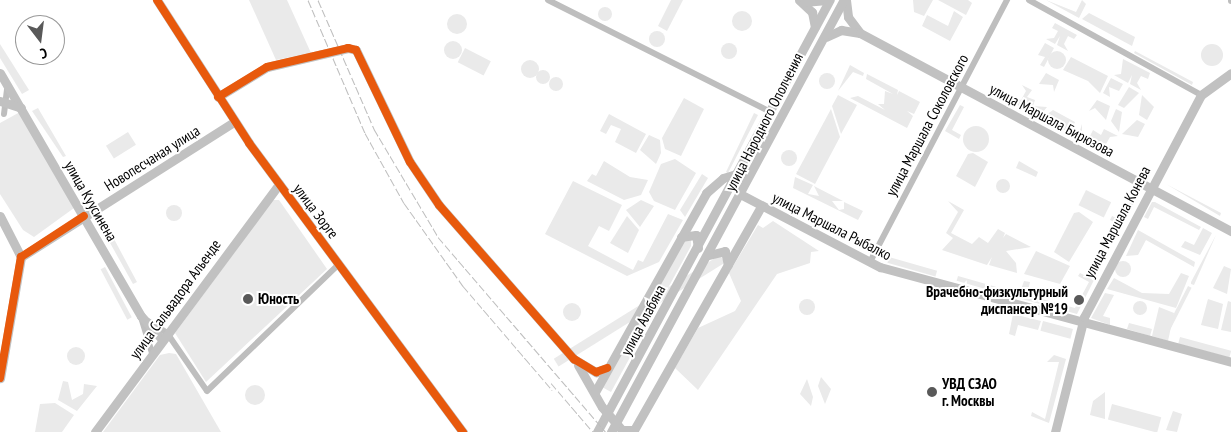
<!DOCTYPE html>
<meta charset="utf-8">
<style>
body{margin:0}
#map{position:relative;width:1231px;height:432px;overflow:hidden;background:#fff;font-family:"PT Sans Narrow",sans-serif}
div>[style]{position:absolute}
.green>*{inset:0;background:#eaeaea;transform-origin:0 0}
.round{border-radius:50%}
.street>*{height:6px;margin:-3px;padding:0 3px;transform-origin:3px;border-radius:3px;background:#bebebe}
.secondary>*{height:9px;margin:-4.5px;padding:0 4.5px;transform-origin:4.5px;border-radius:4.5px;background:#c1c1c1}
.rail>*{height:1px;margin-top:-0.5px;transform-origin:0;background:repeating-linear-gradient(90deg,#bdbdbd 0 8px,transparent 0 10.5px)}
.cycleway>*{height:8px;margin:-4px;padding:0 4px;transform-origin:4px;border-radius:4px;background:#e8590c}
.dots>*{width:14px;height:14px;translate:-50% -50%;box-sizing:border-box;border:2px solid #fff;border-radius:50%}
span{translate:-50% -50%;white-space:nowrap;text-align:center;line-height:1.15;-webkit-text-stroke:4px #fff;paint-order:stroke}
.street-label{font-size:15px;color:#000}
.poi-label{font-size:15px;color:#000;font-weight:700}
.right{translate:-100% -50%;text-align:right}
.left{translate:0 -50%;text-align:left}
.north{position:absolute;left:15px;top:15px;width:50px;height:50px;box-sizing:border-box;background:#fff;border:1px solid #999;border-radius:50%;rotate:165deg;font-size:14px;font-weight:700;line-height:20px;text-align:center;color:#000}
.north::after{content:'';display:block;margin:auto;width:18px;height:22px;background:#595959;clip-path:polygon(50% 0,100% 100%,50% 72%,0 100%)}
</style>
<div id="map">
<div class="green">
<div style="clip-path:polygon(249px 0,287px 0,311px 53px,276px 60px)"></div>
<div style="clip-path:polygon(671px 0,683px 0,667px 31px,658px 26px)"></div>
<div style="clip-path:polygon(913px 0,933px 0,924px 16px,914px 12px)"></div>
<div style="clip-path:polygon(938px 0,968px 0,972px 3px,966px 15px)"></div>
<div style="clip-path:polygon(1046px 0,1076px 12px,1082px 0,1086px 4px,1079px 18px)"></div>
<div class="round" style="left:598px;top:7px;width:14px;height:14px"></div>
<div class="round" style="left:732px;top:11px;width:20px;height:20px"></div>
<div style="clip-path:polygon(954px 11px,963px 17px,950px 41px,922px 26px,927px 15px,948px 26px)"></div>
<div style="clip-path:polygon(1089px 13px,1135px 37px,1132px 46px,1082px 19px)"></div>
<div class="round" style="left:447px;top:14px;width:20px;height:20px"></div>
<div style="clip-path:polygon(1055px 23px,1077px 35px,1074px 39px,1068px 36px,1064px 44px,1068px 51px,1057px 45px,1060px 36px,1055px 44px,1046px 39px,1054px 38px,1058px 31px,1052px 28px)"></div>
<div class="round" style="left:649px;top:31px;width:16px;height:16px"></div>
<div class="round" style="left:444px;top:41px;width:18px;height:18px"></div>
<div style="clip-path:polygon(1045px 43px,1054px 48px,1044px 67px,1040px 65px,1045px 57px,1038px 55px)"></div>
<div class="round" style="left:721px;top:43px;width:16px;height:16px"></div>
<div style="clip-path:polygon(0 44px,29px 90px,22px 94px,0 58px)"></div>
<div class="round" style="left:1201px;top:44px;width:22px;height:22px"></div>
<div style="left:465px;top:48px;width:29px;height:16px;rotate:27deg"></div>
<div style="clip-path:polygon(1135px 51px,1193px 82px,1192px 85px,1134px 53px)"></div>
<div class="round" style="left:1048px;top:51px;width:18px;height:18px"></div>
<div style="clip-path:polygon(1071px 57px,1108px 76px,1100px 93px,1088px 81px,1063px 70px)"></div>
<div style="clip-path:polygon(1123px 59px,1150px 73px,1148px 79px,1141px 76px,1137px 83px,1141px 90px,1130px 84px,1132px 75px,1128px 83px,1114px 75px,1121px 74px)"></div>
<div class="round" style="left:521px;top:60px;width:18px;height:18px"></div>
<div style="clip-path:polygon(850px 65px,864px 73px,863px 76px,853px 72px,838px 91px)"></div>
<div class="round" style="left:536px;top:70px;width:14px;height:14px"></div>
<div class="round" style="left:819px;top:73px;width:16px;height:16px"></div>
<div style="clip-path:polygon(1046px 73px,1059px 80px,1054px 92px,1053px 85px,1039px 84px)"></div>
<div style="clip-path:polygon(867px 74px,898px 90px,897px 95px,899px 91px,920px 102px,914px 114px,907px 111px,913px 116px,907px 128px,850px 98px,858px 96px,885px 110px,878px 104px,884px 104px,885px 91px,893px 94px,866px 79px)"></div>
<div class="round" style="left:549px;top:77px;width:14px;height:14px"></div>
<div style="clip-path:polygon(1111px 78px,1123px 84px,1119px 91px,1109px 87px,1110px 97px,1103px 93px)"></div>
<div style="clip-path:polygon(994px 85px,1021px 100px,1026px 91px,1022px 85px,1032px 90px,1027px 97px,1035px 100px,1033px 106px,1047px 107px,1039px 117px,991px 91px)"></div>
<div style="clip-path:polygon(1129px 87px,1139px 93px,1124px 108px,1118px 105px)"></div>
<div style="clip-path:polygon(838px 95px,857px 105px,841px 134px,832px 106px)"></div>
<div style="clip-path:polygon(1142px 95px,1154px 107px,1147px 120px,1139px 115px)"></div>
<div style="clip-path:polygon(684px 98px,704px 109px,681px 156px,665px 149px,662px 138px)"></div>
<div style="clip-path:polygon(1097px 100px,1110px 106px,1106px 120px,1095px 108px,1089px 111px)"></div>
<div style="clip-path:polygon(960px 105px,964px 107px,952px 130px,961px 135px,959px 139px,945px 131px)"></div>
<div style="clip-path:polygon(38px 108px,66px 156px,63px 157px,32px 111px)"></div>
<div style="clip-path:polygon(831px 109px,840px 137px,815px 184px,796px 174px)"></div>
<div style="clip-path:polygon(1116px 109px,1122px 112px,1119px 132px,1111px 121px)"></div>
<div style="clip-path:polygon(1053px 110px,1075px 122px,1070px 133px,1042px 118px)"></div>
<div style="clip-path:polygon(20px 112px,74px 208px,34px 237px,23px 230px,0 194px,0 123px)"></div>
<div style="clip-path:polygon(754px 113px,758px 115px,728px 173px,726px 172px)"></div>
<div style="clip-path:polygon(609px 114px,646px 134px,636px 153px,615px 142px,621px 129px,611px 125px,606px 134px,600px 131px)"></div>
<div style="clip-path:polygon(1137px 120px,1145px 124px,1138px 137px,1122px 134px)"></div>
<div style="clip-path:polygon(1082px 124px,1082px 132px,1090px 136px,1093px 130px,1101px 135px,1104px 129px,1118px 136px,1110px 137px,1106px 144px,1112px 148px,1109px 154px,1078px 137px)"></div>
<div class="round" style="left:963px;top:126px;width:26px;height:26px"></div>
<div style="left:128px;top:132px;width:15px;height:26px;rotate:58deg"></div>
<div style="clip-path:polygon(649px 135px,660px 140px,661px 153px,656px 164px,640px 150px)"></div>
<div class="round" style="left:781px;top:150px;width:16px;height:16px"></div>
<div style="clip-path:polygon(973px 153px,988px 162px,975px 187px,956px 176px,968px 154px)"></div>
<div style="clip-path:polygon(675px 159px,696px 173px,675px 210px,654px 201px,649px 192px,661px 164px)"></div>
<div style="clip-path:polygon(604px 161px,630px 177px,648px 180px,641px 195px,624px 200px,587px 181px,592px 174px,596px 176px)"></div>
<div style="clip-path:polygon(1019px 161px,1038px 172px,1036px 177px,1016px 168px)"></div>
<div style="clip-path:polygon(702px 174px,708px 178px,685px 217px,680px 210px)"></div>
<div style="clip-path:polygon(795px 177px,813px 185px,808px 194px,819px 196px,814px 186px,843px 201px,832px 201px,839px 210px,844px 209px,844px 202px,863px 211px,858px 220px,793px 188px)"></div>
<div style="clip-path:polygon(78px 178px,93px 202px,87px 205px,74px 183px)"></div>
<div class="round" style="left:996px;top:179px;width:14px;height:14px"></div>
<div style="clip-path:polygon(573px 181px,622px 205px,609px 231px,599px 226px,588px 246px,633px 270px,638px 260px,643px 262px,668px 214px,683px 220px,659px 262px,627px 276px,545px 234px)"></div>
<div style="clip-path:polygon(1166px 184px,1221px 213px,1220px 216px)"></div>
<div style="left:1086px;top:190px;width:28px;height:17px;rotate:26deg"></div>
<div style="clip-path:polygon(1133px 196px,1136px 199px,1122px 226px,1110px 220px,1112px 216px,1121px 220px)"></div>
<div style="clip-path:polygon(273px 200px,279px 200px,327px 269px,206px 382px,175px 333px)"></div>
<div style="clip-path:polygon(641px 200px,654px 206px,640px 227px,626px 210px)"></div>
<div style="clip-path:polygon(948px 201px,964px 210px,951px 233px,972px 244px,979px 237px,988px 243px,998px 229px,1005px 233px,1003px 238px,1006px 234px,1031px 247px,1006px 251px,1016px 263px,1017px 273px,989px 265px,992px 257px,987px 265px,942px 250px,953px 238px,946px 233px,958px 212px)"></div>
<div style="clip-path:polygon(1152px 202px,1155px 202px,1201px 227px,1199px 230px,1154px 207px,1148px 219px,1144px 217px)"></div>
<div class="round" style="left:166px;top:205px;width:16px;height:16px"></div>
<div style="clip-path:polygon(1079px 212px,1093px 222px,1069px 262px,1054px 252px,1074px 213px)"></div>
<div style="clip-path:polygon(627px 216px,639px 230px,628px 253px,610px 243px)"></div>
<div style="clip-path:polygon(773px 221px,819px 251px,811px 252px,810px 263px,777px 274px,698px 390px,675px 368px,698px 328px,735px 311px,741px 301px,729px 273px,758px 225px,763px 228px)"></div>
<div style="clip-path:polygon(106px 224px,137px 282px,133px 284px,100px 225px)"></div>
<div style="clip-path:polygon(1203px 228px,1212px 233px,1200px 255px,1181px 247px,1185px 241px,1194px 245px)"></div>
<div style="clip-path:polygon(1138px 230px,1195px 262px,1194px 267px,1146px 240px,1138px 255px,1126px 256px)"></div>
<div style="clip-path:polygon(1216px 235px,1194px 285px,1191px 284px,1191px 282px)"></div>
<div style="clip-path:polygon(691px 239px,691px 246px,611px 392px,602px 387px,684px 240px)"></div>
<div style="clip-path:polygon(1036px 251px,1070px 266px,1060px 284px,1024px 274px)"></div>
<div style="left:720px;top:255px;width:9px;height:196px;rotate:58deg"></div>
<div style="left:889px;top:257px;width:50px;height:6px;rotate:16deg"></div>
<div class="round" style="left:1115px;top:261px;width:16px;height:16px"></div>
<div style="clip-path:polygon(1224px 266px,1231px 269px,1227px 294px,1213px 288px)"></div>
<div style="left:105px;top:267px;width:57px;height:5px;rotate:62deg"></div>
<div style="clip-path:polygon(1080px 273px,1094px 280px,1077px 314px,1018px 298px,1024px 281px,1030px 282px,1027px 295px,1075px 308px,1089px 282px,1078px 276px)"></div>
<div style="clip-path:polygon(1181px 273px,1189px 276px,1176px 308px,1107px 289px,1114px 278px,1142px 293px,1169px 294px)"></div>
<div style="left:958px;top:276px;width:51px;height:5px;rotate:16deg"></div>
<div style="left:1188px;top:286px;width:4px;height:57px;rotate:27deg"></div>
<div style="clip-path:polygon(1105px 293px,1114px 295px,1103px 316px,1110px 318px,1110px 325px,1091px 318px)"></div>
<div style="clip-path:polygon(1208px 299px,1223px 304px,1218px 329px,1201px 325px)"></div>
<div class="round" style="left:799px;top:299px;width:16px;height:16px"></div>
<div class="round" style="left:1133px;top:301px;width:14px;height:14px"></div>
<div style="clip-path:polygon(1228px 301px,1231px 302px,1231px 332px,1221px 330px)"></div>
<div class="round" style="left:563px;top:303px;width:18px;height:18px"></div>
<div style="clip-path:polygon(1159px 307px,1174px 313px,1168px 341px,1152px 336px)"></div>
<div style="clip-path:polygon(1013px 314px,1041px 321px,1038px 330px,1018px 325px,1015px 336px,1009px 334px)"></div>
<div style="left:1043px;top:321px;width:31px;height:10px;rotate:15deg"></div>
<div style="clip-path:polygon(1129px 323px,1152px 329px,1150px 336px,1127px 329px)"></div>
<div style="left:1180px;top:337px;width:53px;height:7px;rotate:15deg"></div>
<div class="round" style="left:67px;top:347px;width:18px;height:18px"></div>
<div style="clip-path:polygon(169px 353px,176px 354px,221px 432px,103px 432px,160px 355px)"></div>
<div style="clip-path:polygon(1054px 355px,1066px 359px,1049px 423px,1031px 416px,1032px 412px,1045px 419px,1059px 362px,1047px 362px)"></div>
<div style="clip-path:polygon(821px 377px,831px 389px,825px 404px,818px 386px)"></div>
<div style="clip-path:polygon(807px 379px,813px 397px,811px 406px,800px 394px)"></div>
<div style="clip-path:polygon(63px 381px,68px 382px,72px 400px,83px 394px,84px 384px,97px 386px,77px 411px,58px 400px)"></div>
<div class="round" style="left:245px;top:385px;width:20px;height:20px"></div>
<div style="clip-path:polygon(1105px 392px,1105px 419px,1090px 415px,1093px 401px)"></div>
<div style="clip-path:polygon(55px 403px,74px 415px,62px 432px,35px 432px,40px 404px)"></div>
<div style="left:1112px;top:404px;width:51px;height:16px;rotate:15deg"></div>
<div style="clip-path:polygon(1173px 411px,1182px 414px,1177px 432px,1166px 430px)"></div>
</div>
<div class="street">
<div style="left:548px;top:0;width:250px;rotate:26.7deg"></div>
<div style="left:1029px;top:0;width:196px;rotate:28.9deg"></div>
<div style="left:1231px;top:0;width:1px;rotate:90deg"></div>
<div style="left:4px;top:114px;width:25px;rotate:-83deg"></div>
<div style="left:870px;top:262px;width:296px;rotate:-62.4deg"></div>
<div style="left:141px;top:317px;width:39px;rotate:73deg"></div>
<div style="left:148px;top:321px;width:22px;rotate:32deg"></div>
<div style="left:167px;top:333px;width:70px;rotate:55.4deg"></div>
<div style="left:207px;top:391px;width:183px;rotate:-43.9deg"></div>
</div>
<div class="secondary">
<div style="left:157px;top:0;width:170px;rotate:57.2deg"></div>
<div style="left:249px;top:143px;width:360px;rotate:53.5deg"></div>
<div style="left:799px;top:0;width:18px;rotate:43deg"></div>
<div style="left:812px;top:12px;width:15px;rotate:79deg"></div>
<div style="left:846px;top:0;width:17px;rotate:83deg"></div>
<div style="left:848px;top:17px;width:20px;rotate:53deg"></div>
<div style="left:804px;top:2px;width:23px;rotate:-5deg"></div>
<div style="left:826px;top:37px;width:17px;rotate:-25deg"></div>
<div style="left:841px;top:30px;width:19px;rotate:9deg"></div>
<div style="left:860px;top:33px;width:421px;rotate:28.1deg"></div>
<div style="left:0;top:73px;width:281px;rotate:59.9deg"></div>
<div style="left:141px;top:316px;width:31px;rotate:48deg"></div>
<div style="left:218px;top:97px;width:57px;rotate:-31.5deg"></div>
<div style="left:267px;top:67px;width:83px;rotate:-13.2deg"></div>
<div style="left:348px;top:48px;width:8px;rotate:14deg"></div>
<div style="left:356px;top:50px;width:124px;rotate:64.3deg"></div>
<div style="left:410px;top:162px;width:52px;rotate:56deg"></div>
<div style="left:439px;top:205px;width:205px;rotate:48.8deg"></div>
<div style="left:574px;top:359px;width:26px;rotate:31deg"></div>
<div style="left:596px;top:372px;width:12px;rotate:-20deg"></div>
<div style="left:0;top:101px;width:22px;rotate:18deg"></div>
<div style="left:742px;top:195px;width:156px;rotate:27.6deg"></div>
<div style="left:880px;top:267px;width:364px;rotate:15.1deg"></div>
<div style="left:0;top:216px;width:46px;rotate:62.9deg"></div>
<div style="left:21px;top:257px;width:123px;rotate:99.8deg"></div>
<div style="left:681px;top:237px;width:15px;rotate:-8deg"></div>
<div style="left:696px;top:235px;width:13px;rotate:81deg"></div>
<div style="left:709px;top:255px;width:16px;rotate:-14deg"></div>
<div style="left:725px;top:251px;width:14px;rotate:78deg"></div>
<div style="left:21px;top:257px;width:252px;rotate:-32.4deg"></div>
<div style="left:578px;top:365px;width:48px;rotate:60.3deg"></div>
<div style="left:602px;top:407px;width:30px;rotate:49deg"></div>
<div style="left:622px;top:430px;width:12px"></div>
<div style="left:634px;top:430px;width:257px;rotate:-60.4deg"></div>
<div style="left:595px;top:392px;width:228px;rotate:-60.8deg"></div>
<div style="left:706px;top:193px;width:23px;rotate:-41deg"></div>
<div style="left:723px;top:178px;width:17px;rotate:-17deg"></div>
<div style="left:95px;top:432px;width:309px;rotate:-53.4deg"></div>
<div style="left:597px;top:432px;width:491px;rotate:-61.7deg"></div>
<div style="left:611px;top:432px;width:491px;rotate:-61.7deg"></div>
<div style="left:1055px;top:432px;width:119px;rotate:-75.8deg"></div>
<div style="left:1084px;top:317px;width:251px;rotate:-62.2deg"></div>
<div style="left:1201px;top:95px;width:37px;rotate:-36deg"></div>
</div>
<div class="rail">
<div style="left:308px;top:0;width:145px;rotate:66.8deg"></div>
<div style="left:365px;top:133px;width:80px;rotate:60.9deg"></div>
<div style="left:404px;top:203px;width:102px;rotate:54.6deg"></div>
<div style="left:463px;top:286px;width:137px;rotate:49.4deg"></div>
<div style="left:318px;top:0;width:141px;rotate:66.5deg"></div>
<div style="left:374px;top:129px;width:126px;rotate:59.3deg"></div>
<div style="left:438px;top:237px;width:257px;rotate:49.3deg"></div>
<div style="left:551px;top:383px;width:65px;rotate:49.4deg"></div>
</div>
<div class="cycleway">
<div style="left:157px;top:0;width:170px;rotate:57.2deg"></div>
<div style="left:249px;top:143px;width:360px;rotate:53.5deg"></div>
<div style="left:218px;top:97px;width:57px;rotate:-31.5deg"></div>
<div style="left:267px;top:67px;width:83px;rotate:-13.2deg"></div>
<div style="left:348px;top:48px;width:8px;rotate:14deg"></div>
<div style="left:356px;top:50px;width:124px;rotate:64.3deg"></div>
<div style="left:410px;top:162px;width:52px;rotate:56deg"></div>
<div style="left:439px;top:205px;width:205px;rotate:48.8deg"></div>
<div style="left:574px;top:359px;width:26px;rotate:31deg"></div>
<div style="left:596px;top:372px;width:12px;rotate:-20deg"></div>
<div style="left:0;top:378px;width:123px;rotate:-80.2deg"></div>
<div style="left:21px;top:257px;width:75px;rotate:-33.1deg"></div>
</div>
<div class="dots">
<div style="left:248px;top:299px;background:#595959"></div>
<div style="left:1079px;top:300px;background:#595959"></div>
<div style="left:932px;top:392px;background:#595959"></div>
</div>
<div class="street-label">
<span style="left:1052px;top:120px;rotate:28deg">улица Маршала Бирюзова</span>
<span style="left:764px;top:122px;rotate:-63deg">улица Народного Ополчения</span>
<span style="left:927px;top:125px;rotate:-62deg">улица Маршала Соколовского</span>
<span style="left:152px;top:158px;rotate:-32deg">Новопесчаная улица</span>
<span style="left:91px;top:201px;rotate:60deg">улица Куусинена</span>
<span style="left:316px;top:211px;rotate:53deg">улица Зорге</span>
<span style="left:1117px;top:222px;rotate:-62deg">улица Маршала Конева</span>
<span style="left:832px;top:226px;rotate:27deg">улица Маршала Рыбалко</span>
<span style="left:175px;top:299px;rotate:-54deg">улица Сальвадора Альенде</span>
<span style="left:643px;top:320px;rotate:-62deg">улица Алабяна</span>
</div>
<div class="poi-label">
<span class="right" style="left:1068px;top:300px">Врачебно-физкультурный<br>диспансер №19</span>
<span class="left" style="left:258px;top:299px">Юность</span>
<span class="left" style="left:942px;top:392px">УВД СЗАО<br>г. Москвы</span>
</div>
<div class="north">С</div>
</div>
